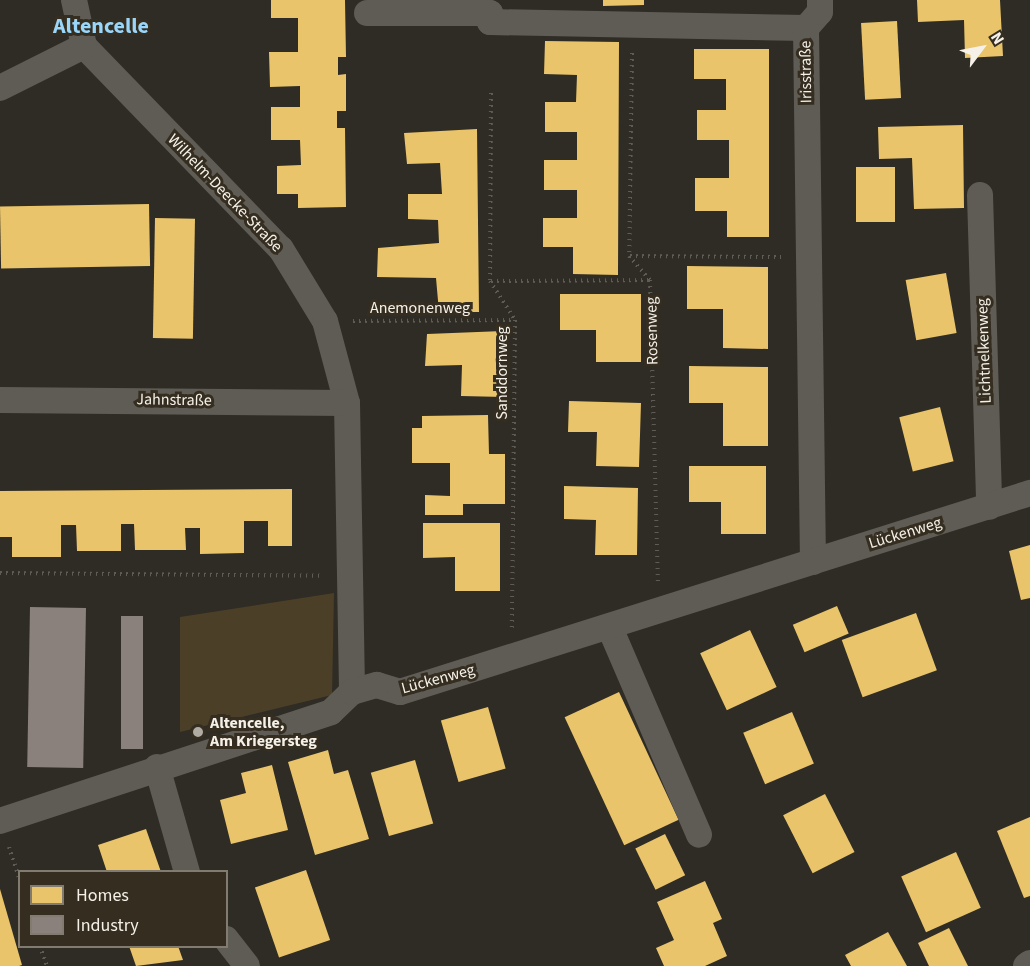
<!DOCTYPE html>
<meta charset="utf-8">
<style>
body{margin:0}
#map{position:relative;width:1030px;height:966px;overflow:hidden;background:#2f2c25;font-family:"Source Sans 3",sans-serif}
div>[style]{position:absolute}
.green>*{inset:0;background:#4b3f27}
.homes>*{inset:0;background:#e9c46a;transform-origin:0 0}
.industry>*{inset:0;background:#8a817c;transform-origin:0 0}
.path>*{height:4px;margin-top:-2px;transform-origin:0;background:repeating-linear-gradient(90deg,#5f5c56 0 1.5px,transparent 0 6px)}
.street>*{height:26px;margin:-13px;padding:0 13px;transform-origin:13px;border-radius:13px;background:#5f5c55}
.dots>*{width:16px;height:16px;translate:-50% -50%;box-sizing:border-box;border:3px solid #342d20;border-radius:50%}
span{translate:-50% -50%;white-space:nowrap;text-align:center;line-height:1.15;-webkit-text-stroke:6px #342d20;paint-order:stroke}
.street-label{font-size:16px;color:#f5f1e8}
.poi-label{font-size:16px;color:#f5f1e8;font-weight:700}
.left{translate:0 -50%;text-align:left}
.district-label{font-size:22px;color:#99d6fa;font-weight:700}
.legend{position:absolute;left:18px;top:870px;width:210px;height:78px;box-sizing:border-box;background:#342d20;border:2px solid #817b70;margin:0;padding:8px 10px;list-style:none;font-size:18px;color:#f5f1e8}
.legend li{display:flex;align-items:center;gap:12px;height:30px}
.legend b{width:30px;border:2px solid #817b70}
.north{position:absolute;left:952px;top:18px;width:60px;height:60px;-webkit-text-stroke:4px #342d20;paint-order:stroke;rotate:58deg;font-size:16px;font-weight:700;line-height:24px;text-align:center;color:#f5f1e8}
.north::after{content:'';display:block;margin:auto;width:21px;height:27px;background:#f5f1e8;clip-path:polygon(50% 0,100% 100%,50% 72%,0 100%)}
</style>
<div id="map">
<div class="green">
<div style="clip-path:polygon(334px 593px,332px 695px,180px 732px,180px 617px)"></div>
</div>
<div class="homes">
<div style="clip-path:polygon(271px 0,345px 0,346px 57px,338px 57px,338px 75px,346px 74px,346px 111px,337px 111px,337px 128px,345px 128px,346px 207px,298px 208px,298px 194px,277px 194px,277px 166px,301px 165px,300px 140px,271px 140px,271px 107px,300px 107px,300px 86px,270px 87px,269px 52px,298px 52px,298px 18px,271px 18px)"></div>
<div style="clip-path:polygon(603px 0,644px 0,644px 5px,603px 6px)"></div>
<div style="clip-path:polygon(917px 0,1000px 0,1003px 56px,965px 58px,964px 20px,918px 22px)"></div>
<div style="left:897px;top:21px;width:77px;height:36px;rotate:87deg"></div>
<div style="clip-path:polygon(545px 41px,619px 42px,618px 275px,573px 274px,573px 247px,543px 247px,543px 218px,577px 218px,577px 190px,544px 190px,544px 160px,577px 160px,577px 132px,545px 132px,545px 102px,576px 102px,577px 75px,544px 74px)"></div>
<div style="clip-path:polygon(694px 49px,769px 49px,769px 237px,727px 237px,727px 211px,695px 211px,695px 178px,729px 178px,729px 140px,697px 140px,697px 110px,726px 110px,726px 79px,694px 79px)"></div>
<div style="clip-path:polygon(963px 125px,964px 208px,914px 209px,912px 158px,879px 159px,878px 127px)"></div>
<div style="clip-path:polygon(477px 129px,479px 312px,439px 312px,436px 278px,377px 277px,378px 248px,439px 243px,438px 220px,408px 219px,408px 194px,442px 194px,440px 163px,407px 164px,404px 133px)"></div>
<div style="left:856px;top:167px;width:39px;height:55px"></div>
<div style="left:149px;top:204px;width:62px;height:149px;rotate:89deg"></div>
<div style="left:155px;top:218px;width:40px;height:120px;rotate:1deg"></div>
<div style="clip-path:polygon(687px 266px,768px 267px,768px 349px,723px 348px,723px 309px,687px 309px)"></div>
<div style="left:946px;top:273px;width:61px;height:41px;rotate:80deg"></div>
<div style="clip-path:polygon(560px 294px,641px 294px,641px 362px,596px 362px,596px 330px,560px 330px)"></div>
<div style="clip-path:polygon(503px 331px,504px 397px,461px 396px,462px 365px,425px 366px,427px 334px)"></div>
<div style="clip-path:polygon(689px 366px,768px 367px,768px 446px,723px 446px,723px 403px,689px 403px)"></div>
<div style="clip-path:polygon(569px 401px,641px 403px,639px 467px,596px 466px,597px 432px,568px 432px)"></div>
<div style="left:940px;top:407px;width:56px;height:42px;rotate:76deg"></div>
<div style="clip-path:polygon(488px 415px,489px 454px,505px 454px,505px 504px,463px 504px,463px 515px,425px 515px,425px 495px,450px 496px,450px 463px,412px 463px,412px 428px,422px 428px,422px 416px)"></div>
<div style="clip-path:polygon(689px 466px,766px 466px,766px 534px,721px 534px,721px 502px,689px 502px)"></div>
<div style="clip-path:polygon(564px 486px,638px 488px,637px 555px,595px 555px,596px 520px,564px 519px)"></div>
<div style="clip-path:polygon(292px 489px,292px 546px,268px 546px,268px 521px,244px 521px,244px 553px,200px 554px,200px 528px,185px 528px,186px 550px,135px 550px,134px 524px,121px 524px,121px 551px,77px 551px,76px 525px,61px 525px,61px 557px,12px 557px,12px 537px,0 537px,0 491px)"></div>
<div style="clip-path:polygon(423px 523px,500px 523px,500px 591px,455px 591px,455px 557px,423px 558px)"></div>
<div style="clip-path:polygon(1030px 545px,1030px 598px,1021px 600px,1009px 551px)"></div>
<div style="left:837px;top:606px;width:30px;height:48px;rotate:67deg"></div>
<div style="left:916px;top:613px;width:61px;height:79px;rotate:70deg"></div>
<div style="left:750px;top:630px;width:63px;height:55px;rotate:65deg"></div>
<div style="left:619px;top:692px;width:141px;height:60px;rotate:65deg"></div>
<div style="left:488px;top:707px;width:64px;height:49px;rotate:74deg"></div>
<div style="left:792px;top:712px;width:56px;height:53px;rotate:67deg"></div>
<div style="clip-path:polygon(328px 750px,334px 774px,348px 770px,369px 839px,315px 855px,288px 762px)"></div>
<div style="left:415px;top:760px;width:66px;height:46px;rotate:74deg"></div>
<div style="clip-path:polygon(272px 765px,288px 830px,231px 844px,220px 800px,246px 793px,241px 773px)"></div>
<div style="left:825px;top:794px;width:65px;height:47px;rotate:63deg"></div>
<div style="clip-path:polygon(1030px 817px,1030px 896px,1024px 898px,997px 831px)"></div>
<div style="clip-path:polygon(146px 829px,161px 872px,107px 872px,98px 845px)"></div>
<div style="left:665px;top:834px;width:46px;height:33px;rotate:64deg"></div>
<div style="left:956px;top:852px;width:61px;height:60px;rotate:66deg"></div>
<div style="left:306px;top:870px;width:74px;height:54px;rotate:71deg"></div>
<div style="clip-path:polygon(705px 881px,722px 919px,713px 923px,727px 956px,705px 966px,664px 966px,656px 948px,674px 940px,657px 902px)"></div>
<div style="clip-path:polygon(0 889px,22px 965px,19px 966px,0 966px)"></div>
<div style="clip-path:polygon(949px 928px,968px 966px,929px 966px,918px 943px)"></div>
<div style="clip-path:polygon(888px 932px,907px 966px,851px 966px,845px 955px)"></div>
<div style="clip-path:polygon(129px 946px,178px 946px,183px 960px,136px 966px)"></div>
</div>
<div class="industry">
<div style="left:30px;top:607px;width:56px;height:160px;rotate:1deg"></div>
<div style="left:121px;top:616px;width:22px;height:133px"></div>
</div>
<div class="path">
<div style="left:632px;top:53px;width:203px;rotate:90.8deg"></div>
<div style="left:629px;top:256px;width:32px;rotate:49deg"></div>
<div style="left:650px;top:280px;width:303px;rotate:88.5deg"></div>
<div style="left:491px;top:93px;width:188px;rotate:90.3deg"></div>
<div style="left:490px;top:281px;width:46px;rotate:57.3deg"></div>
<div style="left:515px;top:320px;width:309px;rotate:90.6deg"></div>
<div style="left:630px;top:256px;width:151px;rotate:0.4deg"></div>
<div style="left:491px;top:281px;width:159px;rotate:-0.4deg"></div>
<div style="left:353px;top:321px;width:162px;rotate:-0.4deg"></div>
<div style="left:0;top:573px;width:322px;rotate:0.5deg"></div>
<div style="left:9px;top:847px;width:36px;rotate:72deg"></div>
<div style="left:40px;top:946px;width:21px;rotate:71deg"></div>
</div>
<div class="street">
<div style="left:74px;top:0;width:47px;rotate:77.7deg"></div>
<div style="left:84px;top:46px;width:283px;rotate:45.9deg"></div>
<div style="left:281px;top:249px;width:84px;rotate:58.6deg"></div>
<div style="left:325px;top:321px;width:85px;rotate:75deg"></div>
<div style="left:347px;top:403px;width:289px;rotate:89deg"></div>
<div style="left:367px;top:13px;width:123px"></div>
<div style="left:490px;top:13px;width:9px;rotate:90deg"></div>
<div style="left:490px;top:22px;width:316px;rotate:1.1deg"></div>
<div style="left:806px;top:28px;width:534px;rotate:89.25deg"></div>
<div style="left:806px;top:28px;width:21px;rotate:-49deg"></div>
<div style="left:820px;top:12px;width:12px;rotate:-90deg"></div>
<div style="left:0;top:88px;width:94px;rotate:-26.6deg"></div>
<div style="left:980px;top:195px;width:312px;rotate:88.3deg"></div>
<div style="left:0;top:400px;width:347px;rotate:0.5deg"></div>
<div style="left:610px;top:628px;width:225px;rotate:66.7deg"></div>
<div style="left:157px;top:767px;width:109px;rotate:74.1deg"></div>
<div style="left:0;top:821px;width:348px;rotate:-18.2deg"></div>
<div style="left:331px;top:712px;width:29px;rotate:-44deg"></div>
<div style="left:352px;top:692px;width:26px;rotate:-16deg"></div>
<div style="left:377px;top:685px;width:24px;rotate:17deg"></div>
<div style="left:400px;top:692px;width:661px;rotate:-17.53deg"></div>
<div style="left:226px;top:939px;width:34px;rotate:52deg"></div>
<div style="left:1026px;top:966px;width:5px;rotate:-37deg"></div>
</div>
<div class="dots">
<div style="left:198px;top:732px;background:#b0aca4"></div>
</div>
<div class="street-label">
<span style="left:806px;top:72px;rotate:-91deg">Irisstraße</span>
<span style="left:225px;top:193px;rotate:46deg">Wilhelm-Deecke-Straße</span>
<span style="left:420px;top:308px">Anemonenweg</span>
<span style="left:652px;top:331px;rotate:-91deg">Rosenweg</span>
<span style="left:984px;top:351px;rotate:-92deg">Lichtnelkenweg</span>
<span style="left:502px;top:373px;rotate:-90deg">Sanddornweg</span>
<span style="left:174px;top:400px;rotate:1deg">Jahnstraße</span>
<span style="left:905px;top:533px;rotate:-17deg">Lückenweg</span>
<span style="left:438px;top:679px;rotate:-15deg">Lückenweg</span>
</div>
<div class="poi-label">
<span class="left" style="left:210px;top:732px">Altencelle,<br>Am Kriegersteg</span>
</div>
<div class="district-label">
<span style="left:101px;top:27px">Altencelle</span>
</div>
<ul class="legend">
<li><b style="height:16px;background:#e9c46a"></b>Homes</li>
<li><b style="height:16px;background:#8a817c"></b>Industry</li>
</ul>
<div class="north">N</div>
</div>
